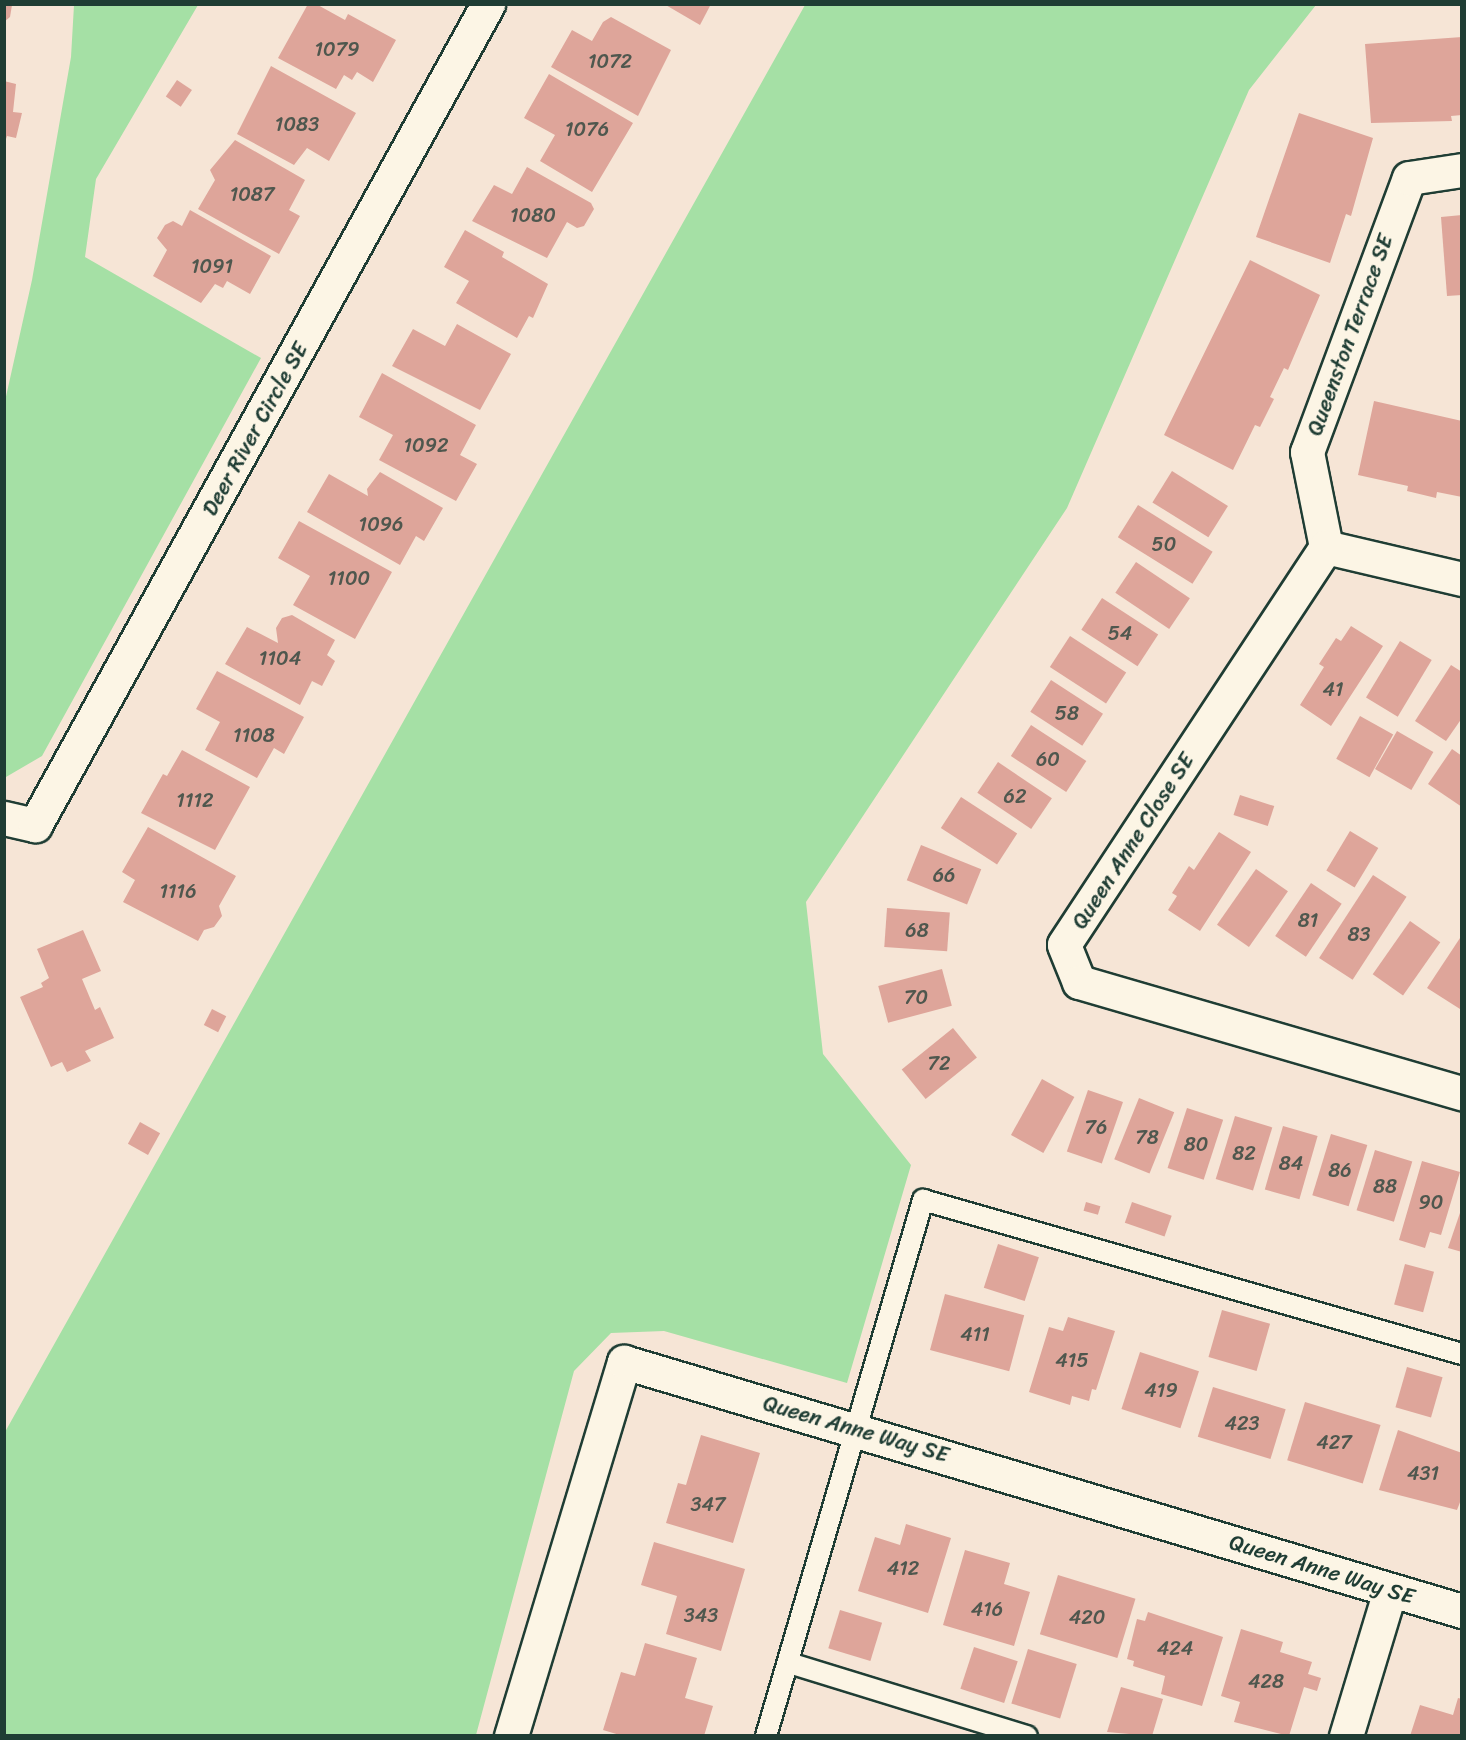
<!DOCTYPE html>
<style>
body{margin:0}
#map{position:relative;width:1466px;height:1740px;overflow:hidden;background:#f6e5d6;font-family:Sriracha,sans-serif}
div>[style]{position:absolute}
.green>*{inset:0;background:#a5e0a5}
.building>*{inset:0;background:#dea59a;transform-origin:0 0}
.roads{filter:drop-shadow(2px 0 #1f3d34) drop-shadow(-2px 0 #1f3d34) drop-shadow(0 2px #1f3d34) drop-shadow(0 -2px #1f3d34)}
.lane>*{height:20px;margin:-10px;padding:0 10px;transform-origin:10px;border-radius:10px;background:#fcf5e5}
.street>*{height:33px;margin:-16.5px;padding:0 16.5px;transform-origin:16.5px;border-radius:16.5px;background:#fcf5e5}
span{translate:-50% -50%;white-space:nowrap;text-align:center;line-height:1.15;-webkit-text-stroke:4.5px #fcf5e5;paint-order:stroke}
.number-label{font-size:20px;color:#4f574e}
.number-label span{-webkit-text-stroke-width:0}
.street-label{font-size:22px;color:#1f3d34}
.frame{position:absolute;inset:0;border:6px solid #1f3d34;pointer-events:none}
</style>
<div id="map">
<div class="green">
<div style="clip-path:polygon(74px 5px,198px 5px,96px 179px,85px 257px,261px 358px,42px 756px,6px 777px,5px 401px,32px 280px,71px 57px)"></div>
<div style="clip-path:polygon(805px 5px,1316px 5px,1249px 90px,1067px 508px,806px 902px,823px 1054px,911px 1165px,847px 1383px,664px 1331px,611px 1333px,574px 1371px,476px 1735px,5px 1735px,5px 1432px)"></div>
</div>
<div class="building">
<div style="clip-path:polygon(4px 4px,12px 5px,10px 17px,4px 22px)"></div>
<div style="clip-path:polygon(308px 4px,316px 4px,345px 20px,348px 14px,396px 40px,373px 82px,357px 72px,352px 80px,344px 75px,336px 89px,278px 58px)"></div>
<div style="clip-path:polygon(664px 4px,711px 4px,700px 25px)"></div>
<div style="clip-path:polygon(611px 17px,671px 50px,638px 116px,551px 67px,572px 30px,592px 41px,603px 22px)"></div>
<div style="clip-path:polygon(1462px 37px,1462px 115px,1451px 116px,1452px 121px,1371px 123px,1365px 44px)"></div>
<div style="clip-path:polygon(271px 66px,356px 113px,329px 161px,307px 148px,294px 165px,237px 134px)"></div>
<div style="clip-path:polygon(549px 74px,633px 123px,592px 192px,540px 161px,555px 135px,524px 118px)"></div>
<div style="left:177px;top:80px;width:18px;height:20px;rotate:34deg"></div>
<div style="clip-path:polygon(4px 81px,16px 84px,13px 112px,22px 113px,16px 138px,7px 136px,5px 142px)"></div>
<div style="clip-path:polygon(1299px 113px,1373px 138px,1351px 216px,1346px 214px,1330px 263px,1256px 237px)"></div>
<div style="clip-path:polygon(235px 140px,305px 180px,289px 210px,300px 216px,279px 254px,198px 209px,215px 180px,210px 170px)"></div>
<div style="clip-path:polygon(527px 167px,591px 203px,594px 209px,584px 226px,577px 228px,567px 222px,547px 258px,472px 221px,494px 185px,512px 194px)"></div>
<div style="clip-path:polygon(190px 210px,271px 256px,250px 294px,227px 281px,223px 288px,215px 284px,201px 303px,153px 276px,167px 250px,157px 238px,165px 225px,173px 221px,182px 226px)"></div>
<div style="clip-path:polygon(1462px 215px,1462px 295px,1447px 296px,1441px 217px)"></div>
<div style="clip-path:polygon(465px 230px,504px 252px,502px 257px,548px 284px,533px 318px,529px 316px,517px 338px,456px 303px,469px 281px,444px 267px)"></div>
<div style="clip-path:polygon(1250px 260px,1320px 295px,1288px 370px,1284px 368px,1270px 397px,1274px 399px,1260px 427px,1255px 425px,1233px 470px,1164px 435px)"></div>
<div style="clip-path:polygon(457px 324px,511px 354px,480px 410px,392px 366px,413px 329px,445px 346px)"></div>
<div style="clip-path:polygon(382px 373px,476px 425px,460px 455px,477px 464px,456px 501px,379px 460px,393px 435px,359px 417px)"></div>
<div style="clip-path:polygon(1374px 401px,1462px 421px,1462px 497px,1437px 492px,1436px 498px,1407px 491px,1408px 486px,1358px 475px)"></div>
<div style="left:1172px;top:471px;width:66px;height:37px;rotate:32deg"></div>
<div style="clip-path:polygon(380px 472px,443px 508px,424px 541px,416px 536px,400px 565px,307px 512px,329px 474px,368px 496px,367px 489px)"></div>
<div style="left:1138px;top:505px;width:88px;height:38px;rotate:32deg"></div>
<div style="clip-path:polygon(299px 521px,392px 572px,355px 639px,293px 605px,310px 576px,278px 558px)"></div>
<div style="left:1136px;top:562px;width:65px;height:37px;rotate:34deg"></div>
<div style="left:1102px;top:598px;width:67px;height:38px;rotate:33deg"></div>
<div style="clip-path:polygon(292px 615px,335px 640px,327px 655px,335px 661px,322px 686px,312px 681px,300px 705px,225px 664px,247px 627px,278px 643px,276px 628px,282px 618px)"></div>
<div style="clip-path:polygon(1351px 626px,1383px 646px,1331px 726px,1300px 705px,1324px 667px,1319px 664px,1336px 638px,1341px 641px)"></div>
<div style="left:1070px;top:636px;width:67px;height:37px;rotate:33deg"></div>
<div style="left:1400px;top:641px;width:37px;height:66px;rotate:31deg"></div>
<div style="clip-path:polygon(1451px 665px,1462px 672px,1462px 718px,1446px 741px,1415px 721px)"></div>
<div style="clip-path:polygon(217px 671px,304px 717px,284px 754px,274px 748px,257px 778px,205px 750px,220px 722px,196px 709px)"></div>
<div style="left:1051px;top:680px;width:62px;height:38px;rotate:33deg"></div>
<div style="left:1360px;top:716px;width:38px;height:49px;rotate:29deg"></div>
<div style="left:1031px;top:725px;width:66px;height:37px;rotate:33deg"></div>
<div style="left:1397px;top:731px;width:42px;height:44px;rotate:30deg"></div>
<div style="clip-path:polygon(1452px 749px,1462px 756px,1462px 807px,1428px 784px)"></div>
<div style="clip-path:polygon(182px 750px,250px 787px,215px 850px,141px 813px,163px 774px,167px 776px)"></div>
<div style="left:998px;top:762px;width:65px;height:37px;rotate:34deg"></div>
<div style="left:1240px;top:795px;width:36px;height:21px;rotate:18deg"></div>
<div style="left:961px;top:797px;width:67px;height:37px;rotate:33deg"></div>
<div style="clip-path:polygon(148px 827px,236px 876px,219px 906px,222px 916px,214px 927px,204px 930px,198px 941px,123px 902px,135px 880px,122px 872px)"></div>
<div style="left:1350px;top:831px;width:33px;height:46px;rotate:31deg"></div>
<div style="clip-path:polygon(1219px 832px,1251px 852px,1200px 931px,1168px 910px,1177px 896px,1172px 893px,1189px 866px,1194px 870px)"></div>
<div style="left:921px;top:845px;width:65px;height:38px;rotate:22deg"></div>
<div style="left:1256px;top:869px;width:39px;height:68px;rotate:35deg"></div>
<div style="left:1373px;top:875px;width:40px;height:99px;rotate:33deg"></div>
<div style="left:1311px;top:883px;width:37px;height:64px;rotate:34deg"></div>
<div style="left:887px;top:908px;width:63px;height:39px;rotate:4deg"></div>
<div style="left:1410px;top:921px;width:37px;height:65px;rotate:35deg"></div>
<div style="clip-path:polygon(83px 930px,101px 971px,82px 979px,95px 1010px,100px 1007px,114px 1038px,85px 1051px,91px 1061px,67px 1072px,62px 1062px,51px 1067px,20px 997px,43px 987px,41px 983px,49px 978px,37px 949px)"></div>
<div style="clip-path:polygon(1462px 935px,1462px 1006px,1460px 1009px,1427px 988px)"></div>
<div style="left:942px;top:969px;width:38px;height:66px;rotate:75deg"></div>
<div style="left:212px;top:1009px;width:16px;height:18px;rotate:27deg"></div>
<div style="left:953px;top:1028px;width:38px;height:66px;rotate:51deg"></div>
<div style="left:1042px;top:1079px;width:37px;height:64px;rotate:29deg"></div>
<div style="left:1088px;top:1090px;width:37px;height:65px;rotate:19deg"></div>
<div style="left:1139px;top:1098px;width:38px;height:66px;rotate:22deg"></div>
<div style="left:1187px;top:1108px;width:38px;height:63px;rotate:18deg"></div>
<div style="left:1235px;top:1116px;width:39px;height:66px;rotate:17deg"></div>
<div style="left:140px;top:1122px;width:23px;height:25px;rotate:29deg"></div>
<div style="left:1283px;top:1126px;width:36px;height:66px;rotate:16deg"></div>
<div style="left:1331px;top:1134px;width:38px;height:64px;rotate:17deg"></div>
<div style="left:1375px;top:1150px;width:39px;height:63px;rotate:17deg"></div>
<div style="clip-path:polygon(1422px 1161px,1460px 1172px,1441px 1235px,1430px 1232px,1425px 1248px,1399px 1240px)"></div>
<div style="left:1086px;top:1202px;width:15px;height:9px;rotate:16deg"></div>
<div style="left:1132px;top:1202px;width:42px;height:22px;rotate:19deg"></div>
<div style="clip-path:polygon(1462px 1207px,1462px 1252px,1448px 1248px)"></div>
<div style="left:998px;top:1244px;width:43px;height:46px;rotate:18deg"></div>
<div style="left:1405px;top:1264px;width:30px;height:42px;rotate:15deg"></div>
<div style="left:945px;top:1294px;width:82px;height:58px;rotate:15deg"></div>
<div style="left:1222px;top:1310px;width:50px;height:49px;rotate:16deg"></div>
<div style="clip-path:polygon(1068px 1317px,1115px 1331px,1096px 1390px,1092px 1389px,1089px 1401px,1072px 1396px,1070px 1405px,1029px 1392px,1049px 1327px,1063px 1331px)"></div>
<div style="left:1140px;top:1352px;width:62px;height:60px;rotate:18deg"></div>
<div style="left:1407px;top:1367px;width:37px;height:42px;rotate:16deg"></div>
<div style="left:1213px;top:1387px;width:76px;height:52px;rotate:17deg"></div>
<div style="left:1305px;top:1402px;width:79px;height:61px;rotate:17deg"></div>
<div style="clip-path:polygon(1398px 1430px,1462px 1453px,1462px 1497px,1457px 1510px,1379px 1490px)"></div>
<div style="clip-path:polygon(701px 1435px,760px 1453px,733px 1543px,666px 1523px,678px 1483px,686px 1485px)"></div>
<div style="clip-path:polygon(906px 1524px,951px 1538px,928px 1613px,858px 1591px,875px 1537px,900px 1545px)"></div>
<div style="clip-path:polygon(654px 1542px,745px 1569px,721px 1651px,666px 1634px,677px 1596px,641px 1585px)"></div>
<div style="clip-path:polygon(965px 1550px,1010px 1563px,1004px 1584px,1030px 1592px,1014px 1646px,943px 1625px)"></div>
<div style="left:1058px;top:1575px;width:81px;height:62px;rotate:17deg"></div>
<div style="left:840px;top:1610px;width:44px;height:40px;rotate:17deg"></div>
<div style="clip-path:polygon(1148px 1612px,1223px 1637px,1202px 1706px,1161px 1694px,1165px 1676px,1133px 1666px,1134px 1661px,1127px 1659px,1137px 1619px,1145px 1621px)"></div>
<div style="clip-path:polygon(1241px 1629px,1283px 1642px,1280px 1652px,1312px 1662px,1308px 1674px,1321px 1678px,1317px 1691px,1304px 1687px,1289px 1736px,1234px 1722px,1240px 1702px,1221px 1696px)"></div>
<div style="clip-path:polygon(645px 1643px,697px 1658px,685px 1698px,713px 1706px,704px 1736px,623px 1736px,603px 1730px,621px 1672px,635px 1676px)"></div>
<div style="left:974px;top:1647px;width:46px;height:44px;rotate:18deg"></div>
<div style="left:1028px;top:1649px;width:51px;height:57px;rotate:17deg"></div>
<div style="clip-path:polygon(1121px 1687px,1163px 1699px,1152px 1736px,1107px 1732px)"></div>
<div style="clip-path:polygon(1458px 1698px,1462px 1699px,1462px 1736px,1410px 1736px,1420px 1705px,1453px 1715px)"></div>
</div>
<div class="roads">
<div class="lane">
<div style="left:789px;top:1663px;width:249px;rotate:17.1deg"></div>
<div style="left:766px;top:1736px;width:559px;rotate:-73.67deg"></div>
<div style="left:923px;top:1200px;width:561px;rotate:15.95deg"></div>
</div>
<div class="street">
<div style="left:1326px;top:547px;width:97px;rotate:-101.3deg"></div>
<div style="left:1307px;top:452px;width:292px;rotate:-69.6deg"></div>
<div style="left:1409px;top:178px;width:54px;rotate:-8.6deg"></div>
<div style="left:1462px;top:579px;width:140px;rotate:-166.8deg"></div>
<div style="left:1326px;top:547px;width:476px;rotate:123.4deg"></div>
<div style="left:1064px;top:945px;width:40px;rotate:68deg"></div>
<div style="left:1079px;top:982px;width:399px;rotate:16.2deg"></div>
<div style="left:4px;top:818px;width:32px;rotate:13deg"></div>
<div style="left:35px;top:825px;width:938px;rotate:-61.11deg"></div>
<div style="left:511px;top:1736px;width:391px;rotate:-73.2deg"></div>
<div style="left:624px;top:1362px;width:874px;rotate:16.55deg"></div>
<div style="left:1346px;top:1736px;width:152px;rotate:-73.2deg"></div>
</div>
</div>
<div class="number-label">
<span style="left:337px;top:49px">1079</span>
<span style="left:610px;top:61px">1072</span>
<span style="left:297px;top:124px">1083</span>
<span style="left:587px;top:129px">1076</span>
<span style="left:252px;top:194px">1087</span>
<span style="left:533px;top:215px">1080</span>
<span style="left:212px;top:266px">1091</span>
<span style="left:426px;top:445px">1092</span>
<span style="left:381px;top:524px">1096</span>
<span style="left:1164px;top:544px">50</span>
<span style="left:349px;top:578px">1100</span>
<span style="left:1120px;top:633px">54</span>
<span style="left:280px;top:658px">1104</span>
<span style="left:1333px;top:689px">41</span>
<span style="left:1067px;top:713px">58</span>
<span style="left:254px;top:735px">1108</span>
<span style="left:1048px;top:759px">60</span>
<span style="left:1015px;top:796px">62</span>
<span style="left:195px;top:800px">1112</span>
<span style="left:944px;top:875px">66</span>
<span style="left:178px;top:891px">1116</span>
<span style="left:1308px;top:920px">81</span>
<span style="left:917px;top:930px">68</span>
<span style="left:1359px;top:934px">83</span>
<span style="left:916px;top:997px">70</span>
<span style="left:939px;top:1063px">72</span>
<span style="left:1096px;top:1127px">76</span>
<span style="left:1147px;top:1137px">78</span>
<span style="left:1196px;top:1144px">80</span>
<span style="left:1244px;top:1153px">82</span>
<span style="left:1291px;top:1163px">84</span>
<span style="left:1340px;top:1170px">86</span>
<span style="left:1385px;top:1186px">88</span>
<span style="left:1431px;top:1202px">90</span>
<span style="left:975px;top:1334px">411</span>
<span style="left:1072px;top:1360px">415</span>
<span style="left:1161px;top:1390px">419</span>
<span style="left:1242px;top:1423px">423</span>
<span style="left:1334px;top:1442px">427</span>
<span style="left:1423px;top:1473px">431</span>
<span style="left:708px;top:1504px">347</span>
<span style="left:903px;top:1568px">412</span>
<span style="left:987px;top:1609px">416</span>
<span style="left:701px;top:1615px">343</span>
<span style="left:1087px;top:1617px">420</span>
<span style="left:1175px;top:1648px">424</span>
<span style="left:1266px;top:1681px">428</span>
</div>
<div class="street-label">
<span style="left:1350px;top:335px;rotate:-70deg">Queenston Terrace SE</span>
<span style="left:255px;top:429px;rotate:-61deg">Deer River Circle SE</span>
<span style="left:1133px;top:841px;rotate:-57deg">Queen Anne Close SE</span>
<span style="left:856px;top:1429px;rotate:16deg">Queen Anne Way SE</span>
<span style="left:1322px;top:1569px;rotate:17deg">Queen Anne Way SE</span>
</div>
<div class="frame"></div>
</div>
